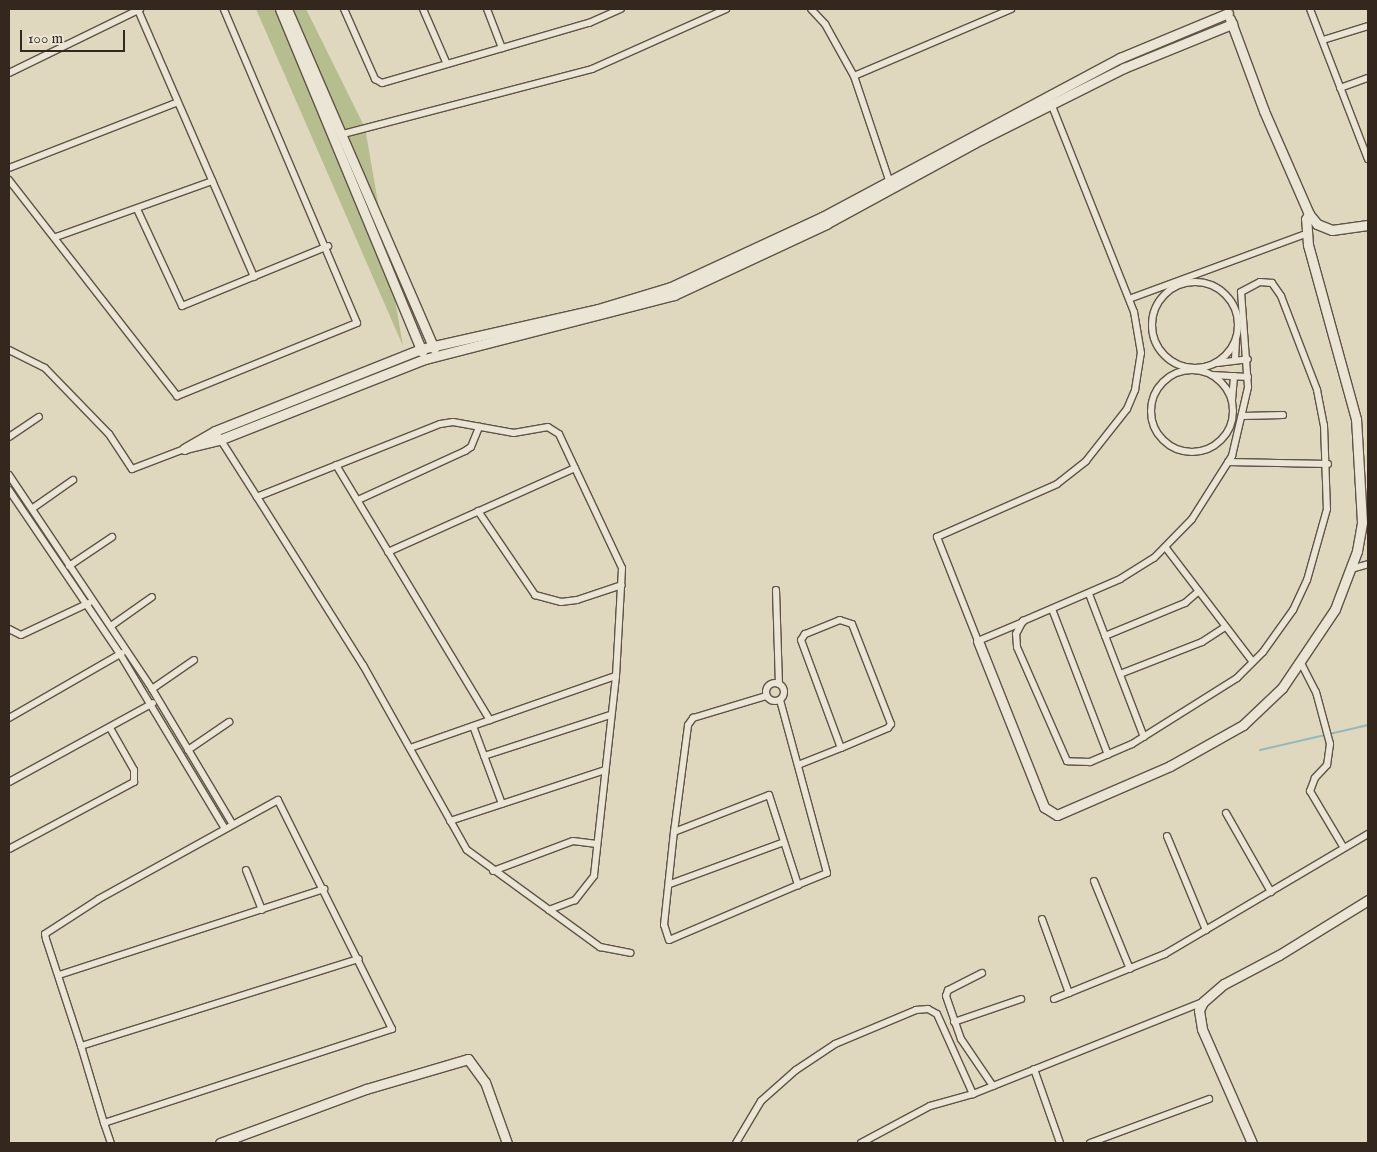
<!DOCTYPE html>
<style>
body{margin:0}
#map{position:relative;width:1377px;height:1152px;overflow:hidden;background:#dfd7be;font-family:"IM FELL English",serif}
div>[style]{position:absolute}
.green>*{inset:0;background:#b6bd8e}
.stream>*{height:2px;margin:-1px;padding:0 1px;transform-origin:1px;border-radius:1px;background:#97b7bb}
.roads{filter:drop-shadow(1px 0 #5f5346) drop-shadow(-1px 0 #5f5346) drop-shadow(0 1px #5f5346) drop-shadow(0 -1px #5f5346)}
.street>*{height:6px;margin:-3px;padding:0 3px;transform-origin:3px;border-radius:3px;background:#eae5d5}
.street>.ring{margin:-3px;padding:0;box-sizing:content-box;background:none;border:6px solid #eae5d5;border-radius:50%}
.secondary>*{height:9px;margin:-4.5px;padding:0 4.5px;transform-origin:4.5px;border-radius:4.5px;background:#eae5d5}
span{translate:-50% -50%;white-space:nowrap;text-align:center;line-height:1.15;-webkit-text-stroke:4.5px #eae5d5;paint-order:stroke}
.frame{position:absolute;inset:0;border:10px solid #34271e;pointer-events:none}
.scale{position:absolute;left:20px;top:30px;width:105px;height:22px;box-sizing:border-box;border:2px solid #34271e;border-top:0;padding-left:6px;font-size:15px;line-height:18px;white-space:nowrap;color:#34271e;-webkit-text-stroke:4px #eae5d5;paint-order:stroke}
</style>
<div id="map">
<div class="green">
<div style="clip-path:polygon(256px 9px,306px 9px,365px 128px,403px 346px)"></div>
</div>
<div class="stream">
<div style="left:1260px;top:750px;width:111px;rotate:-13deg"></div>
</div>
<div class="roads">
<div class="street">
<div style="left:344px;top:9px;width:77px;rotate:66.1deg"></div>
<div style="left:375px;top:79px;width:8px;rotate:30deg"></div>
<div style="left:382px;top:83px;width:216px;rotate:-16.2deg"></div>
<div style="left:589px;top:23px;width:35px;rotate:-24deg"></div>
<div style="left:423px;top:9px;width:58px;rotate:66.5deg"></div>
<div style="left:487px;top:9px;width:42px;rotate:69deg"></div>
<div style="left:811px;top:9px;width:21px;rotate:47deg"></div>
<div style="left:825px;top:24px;width:60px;rotate:60.9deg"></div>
<div style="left:854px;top:76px;width:113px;rotate:71.4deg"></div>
<div style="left:1310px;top:9px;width:161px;rotate:68.9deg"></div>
<div style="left:138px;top:10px;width:291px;rotate:66.5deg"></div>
<div style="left:1323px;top:40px;width:47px;rotate:-17.3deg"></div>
<div style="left:9px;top:73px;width:146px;rotate:-26deg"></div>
<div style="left:854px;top:76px;width:171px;rotate:-23.1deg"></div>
<div style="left:1340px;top:88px;width:30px;rotate:-20deg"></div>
<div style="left:343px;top:134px;width:257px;rotate:-14.6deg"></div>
<div style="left:592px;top:69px;width:147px;rotate:-24.1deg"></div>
<div style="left:9px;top:168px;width:181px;rotate:-21.3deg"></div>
<div style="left:9px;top:180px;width:274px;rotate:52.1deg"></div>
<div style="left:177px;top:396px;width:194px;rotate:-22.1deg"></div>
<div style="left:357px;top:323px;width:341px;rotate:-113deg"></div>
<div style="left:137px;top:209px;width:107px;rotate:65.1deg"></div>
<div style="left:182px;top:306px;width:158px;rotate:-22.3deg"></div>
<div style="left:56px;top:237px;width:166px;rotate:-19.7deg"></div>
<div class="ring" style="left:1152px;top:282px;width:80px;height:80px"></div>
<div style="left:1260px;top:282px;width:12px;rotate:5deg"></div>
<div style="left:1272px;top:283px;width:16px;rotate:55deg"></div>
<div style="left:1281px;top:296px;width:101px;rotate:69deg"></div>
<div style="left:1317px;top:390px;width:36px;rotate:79deg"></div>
<div style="left:1324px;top:425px;width:84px;rotate:88deg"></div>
<div style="left:1327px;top:509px;width:74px;rotate:105.7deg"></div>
<div style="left:1307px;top:580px;width:33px;rotate:115deg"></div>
<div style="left:1293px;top:610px;width:52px;rotate:125.5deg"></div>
<div style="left:1263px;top:652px;width:37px;rotate:135deg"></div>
<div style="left:1237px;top:678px;width:124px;rotate:147.8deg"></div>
<div style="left:1132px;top:744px;width:46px;rotate:156.8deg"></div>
<div style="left:1090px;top:762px;width:23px;rotate:-178deg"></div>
<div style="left:1067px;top:761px;width:124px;rotate:-113.7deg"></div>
<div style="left:1017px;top:647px;width:13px;rotate:-94deg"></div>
<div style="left:1016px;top:634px;width:15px;rotate:-62deg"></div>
<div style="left:1023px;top:621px;width:106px;rotate:-23.4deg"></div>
<div style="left:1120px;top:579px;width:40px;rotate:-32deg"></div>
<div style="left:1154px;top:558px;width:54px;rotate:-45.7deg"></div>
<div style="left:1192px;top:519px;width:75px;rotate:-57.6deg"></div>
<div style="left:1232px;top:456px;width:71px;rotate:-76.9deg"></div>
<div style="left:1248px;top:387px;width:95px;rotate:-94.2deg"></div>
<div style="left:1241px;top:292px;width:21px;rotate:-28deg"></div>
<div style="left:1129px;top:299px;width:191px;rotate:-20.2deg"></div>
<div style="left:9px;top:350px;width:40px;rotate:26.6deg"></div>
<div style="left:45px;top:368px;width:92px;rotate:45.9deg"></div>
<div style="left:109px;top:434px;width:42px;rotate:56.7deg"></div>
<div style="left:132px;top:469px;width:56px;rotate:-21deg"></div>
<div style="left:1235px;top:359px;width:18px;rotate:-87deg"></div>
<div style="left:1217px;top:363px;width:31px;rotate:-7deg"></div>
<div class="ring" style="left:1151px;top:370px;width:76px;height:76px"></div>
<div style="left:1212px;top:375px;width:36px;rotate:3deg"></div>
<div style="left:1232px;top:400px;width:24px;rotate:-85deg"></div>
<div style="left:1243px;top:416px;width:40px;rotate:-1.4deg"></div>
<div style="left:215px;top:431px;width:78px;rotate:57.5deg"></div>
<div style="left:9px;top:437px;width:36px;rotate:-34deg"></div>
<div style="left:1228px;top:462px;width:100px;rotate:1.1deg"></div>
<div style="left:336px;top:465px;width:298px;rotate:58.9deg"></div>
<div style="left:9px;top:475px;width:257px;rotate:56.2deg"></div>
<div style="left:152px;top:689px;width:156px;rotate:59.2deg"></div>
<div style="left:9px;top:490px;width:198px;rotate:55.9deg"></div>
<div style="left:120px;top:654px;width:202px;rotate:59deg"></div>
<div style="left:358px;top:500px;width:118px;rotate:-24.6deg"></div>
<div style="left:465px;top:451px;width:7px;rotate:-34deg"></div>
<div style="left:471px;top:447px;width:22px;rotate:-68deg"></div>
<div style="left:33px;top:508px;width:49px;rotate:-35deg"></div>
<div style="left:478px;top:511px;width:102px;rotate:55.8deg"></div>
<div style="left:535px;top:595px;width:27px;rotate:15deg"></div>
<div style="left:561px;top:602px;width:16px;rotate:-7deg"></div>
<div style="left:577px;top:600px;width:47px;rotate:-18.4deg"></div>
<div style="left:1166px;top:548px;width:143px;rotate:52.7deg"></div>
<div style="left:388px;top:552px;width:205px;rotate:-24.2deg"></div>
<div style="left:69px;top:566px;width:52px;rotate:-34deg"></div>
<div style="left:1351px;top:569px;width:18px;rotate:-16deg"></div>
<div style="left:776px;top:590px;width:94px;rotate:88.2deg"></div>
<div style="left:1089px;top:594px;width:153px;rotate:69deg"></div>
<div style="left:1052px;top:609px;width:156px;rotate:69deg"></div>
<div style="left:1023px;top:622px;width:49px;rotate:157.1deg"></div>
<div style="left:978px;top:641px;width:112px;rotate:-111.5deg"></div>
<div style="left:937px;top:537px;width:131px;rotate:-23.8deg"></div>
<div style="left:1057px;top:484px;width:37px;rotate:-38deg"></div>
<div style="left:1086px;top:461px;width:66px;rotate:-51.7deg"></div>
<div style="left:1127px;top:409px;width:21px;rotate:-67deg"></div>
<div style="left:1135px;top:390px;width:37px;rotate:-81deg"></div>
<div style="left:1141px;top:353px;width:42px;rotate:-99.7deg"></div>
<div style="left:1134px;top:312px;width:227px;rotate:-111.7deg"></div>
<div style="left:111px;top:626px;width:50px;rotate:-35.3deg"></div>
<div style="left:9px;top:629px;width:13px;rotate:27deg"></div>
<div style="left:21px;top:635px;width:75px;rotate:-25.2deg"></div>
<div style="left:1105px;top:636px;width:87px;rotate:-22.4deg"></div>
<div style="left:1185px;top:603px;width:18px;rotate:-41deg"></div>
<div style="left:1301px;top:663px;width:33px;rotate:63deg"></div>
<div style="left:1316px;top:692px;width:54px;rotate:74.9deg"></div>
<div style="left:1330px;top:744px;width:21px;rotate:98deg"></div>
<div style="left:1327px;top:765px;width:18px;rotate:133deg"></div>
<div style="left:1315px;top:778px;width:14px;rotate:111deg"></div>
<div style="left:1310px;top:791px;width:66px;rotate:59.2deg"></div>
<div style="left:1120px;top:674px;width:88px;rotate:-21.3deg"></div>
<div style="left:1202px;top:642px;width:27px;rotate:-33deg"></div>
<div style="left:616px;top:676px;width:108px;rotate:-86.8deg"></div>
<div style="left:622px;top:568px;width:148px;rotate:-115.2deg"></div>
<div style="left:559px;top:434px;width:13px;rotate:-148deg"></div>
<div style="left:548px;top:427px;width:35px;rotate:170deg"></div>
<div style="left:514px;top:433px;width:62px;rotate:-169.8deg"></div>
<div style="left:453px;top:422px;width:13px;rotate:171deg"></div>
<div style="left:440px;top:424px;width:197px;rotate:158.3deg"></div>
<div style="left:257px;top:497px;width:199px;rotate:57.8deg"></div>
<div style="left:363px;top:665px;width:212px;rotate:60.7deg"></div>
<div style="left:467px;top:850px;width:165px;rotate:36.1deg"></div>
<div style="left:600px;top:947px;width:31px;rotate:11deg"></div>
<div class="ring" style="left:766px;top:683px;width:12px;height:12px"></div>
<div style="left:152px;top:689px;width:51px;rotate:-34.6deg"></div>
<div style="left:780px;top:700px;width:179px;rotate:74.8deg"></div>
<div style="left:827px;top:873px;width:31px;rotate:158deg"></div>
<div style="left:9px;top:718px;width:130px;rotate:-29.9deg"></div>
<div style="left:473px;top:726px;width:83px;rotate:69.6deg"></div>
<div style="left:410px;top:748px;width:218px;rotate:-19.3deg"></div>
<div style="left:616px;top:676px;width:201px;rotate:96.3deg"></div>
<div style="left:594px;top:876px;width:31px;rotate:128deg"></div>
<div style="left:575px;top:900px;width:28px;rotate:159deg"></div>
<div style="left:188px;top:750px;width:50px;rotate:-34.3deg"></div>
<div style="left:484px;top:756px;width:133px;rotate:-18deg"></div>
<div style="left:798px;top:765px;width:46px;rotate:-21.6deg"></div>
<div style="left:841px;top:748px;width:51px;rotate:-23.1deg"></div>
<div style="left:888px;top:728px;width:5px;rotate:-53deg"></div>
<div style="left:891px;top:724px;width:107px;rotate:-111.3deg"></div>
<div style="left:852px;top:624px;width:13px;rotate:-162deg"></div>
<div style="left:840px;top:620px;width:38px;rotate:158deg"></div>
<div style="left:805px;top:634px;width:7px;rotate:124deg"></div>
<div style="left:801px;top:640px;width:115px;rotate:69.7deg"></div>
<div style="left:9px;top:782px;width:164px;rotate:-28.7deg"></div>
<div style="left:769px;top:795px;width:95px;rotate:72.1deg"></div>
<div style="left:798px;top:885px;width:140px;rotate:156.9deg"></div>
<div style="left:669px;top:940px;width:16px;rotate:-108deg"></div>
<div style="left:664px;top:925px;width:94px;rotate:-83.9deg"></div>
<div style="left:674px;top:832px;width:102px;rotate:-21.3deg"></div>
<div style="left:1226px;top:813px;width:91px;rotate:60.3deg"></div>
<div style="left:450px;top:821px;width:163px;rotate:-18.2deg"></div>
<div style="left:674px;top:832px;width:108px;rotate:-82.5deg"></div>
<div style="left:688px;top:725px;width:9px;rotate:-54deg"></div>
<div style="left:693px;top:718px;width:76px;rotate:-16.8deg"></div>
<div style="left:1167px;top:836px;width:102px;rotate:67.5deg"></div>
<div style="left:9px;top:849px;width:142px;rotate:-28.2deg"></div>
<div style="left:134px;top:782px;width:12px;rotate:-90deg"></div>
<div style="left:134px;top:770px;width:48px;rotate:-119.7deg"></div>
<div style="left:246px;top:870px;width:43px;rotate:68.2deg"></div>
<div style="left:493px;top:871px;width:85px;rotate:-20.6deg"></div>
<div style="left:573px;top:841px;width:24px;rotate:7deg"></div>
<div style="left:1094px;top:881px;width:95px;rotate:67.8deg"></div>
<div style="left:670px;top:884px;width:121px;rotate:-20.2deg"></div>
<div style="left:1042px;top:919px;width:79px;rotate:70deg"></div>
<div style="left:982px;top:973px;width:38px;rotate:153deg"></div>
<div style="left:948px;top:990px;width:6px;rotate:108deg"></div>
<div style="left:946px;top:996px;width:46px;rotate:70.8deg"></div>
<div style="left:961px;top:1039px;width:57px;rotate:55.8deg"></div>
<div style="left:59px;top:975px;width:279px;rotate:-18deg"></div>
<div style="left:1054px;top:999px;width:120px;rotate:-22.1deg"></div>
<div style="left:1165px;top:954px;width:236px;rotate:-30.6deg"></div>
<div style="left:954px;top:1022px;width:71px;rotate:-18.9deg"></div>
<div style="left:81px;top:1046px;width:291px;rotate:-17.4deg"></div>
<div style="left:1034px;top:1069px;width:78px;rotate:70.6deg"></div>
<div style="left:104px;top:1123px;width:303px;rotate:-18.1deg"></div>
<div style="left:392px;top:1029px;width:256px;rotate:-116.5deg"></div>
<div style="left:278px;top:800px;width:205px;rotate:151.1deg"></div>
<div style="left:99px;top:899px;width:64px;rotate:147.1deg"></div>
<div style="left:45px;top:934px;width:5px;rotate:79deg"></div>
<div style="left:46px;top:939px;width:113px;rotate:71.9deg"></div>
<div style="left:81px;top:1046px;width:80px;rotate:73.4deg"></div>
<div style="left:104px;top:1123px;width:21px;rotate:71deg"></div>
<div style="left:736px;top:1143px;width:49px;rotate:-59.2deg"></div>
<div style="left:761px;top:1101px;width:47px;rotate:-41.5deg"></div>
<div style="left:796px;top:1070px;width:47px;rotate:-33.7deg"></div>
<div style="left:835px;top:1044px;width:88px;rotate:-22.8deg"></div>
<div style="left:916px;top:1010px;width:12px;rotate:-5deg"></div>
<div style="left:928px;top:1009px;width:10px;rotate:29deg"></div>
<div style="left:937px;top:1014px;width:88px;rotate:65.8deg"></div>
<div style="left:861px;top:1143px;width:78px;rotate:-28.2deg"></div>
<div style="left:930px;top:1106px;width:45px;rotate:-15.6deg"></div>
<div style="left:973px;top:1094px;width:248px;rotate:-21.8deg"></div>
<div style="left:1090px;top:1143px;width:127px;rotate:-20.3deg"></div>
</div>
<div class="secondary">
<div style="left:280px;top:9px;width:371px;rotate:67.5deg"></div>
<div style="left:287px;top:9px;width:370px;rotate:66.6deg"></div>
<div style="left:1230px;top:19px;width:98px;rotate:69.7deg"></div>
<div style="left:1264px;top:111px;width:112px;rotate:66.4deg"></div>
<div style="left:1309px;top:214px;width:13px;rotate:51deg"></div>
<div style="left:1317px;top:224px;width:16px;rotate:22deg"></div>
<div style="left:1332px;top:230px;width:36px;rotate:-8deg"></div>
<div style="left:186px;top:448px;width:34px;rotate:-14deg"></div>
<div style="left:219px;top:440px;width:221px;rotate:-21.5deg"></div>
<div style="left:425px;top:359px;width:257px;rotate:-14.4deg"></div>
<div style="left:674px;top:295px;width:168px;rotate:-25deg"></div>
<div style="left:826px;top:224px;width:178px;rotate:-28.6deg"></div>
<div style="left:982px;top:139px;width:159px;rotate:-26.6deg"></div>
<div style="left:1124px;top:68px;width:117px;rotate:-22.2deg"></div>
<div style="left:184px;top:449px;width:36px;rotate:-30deg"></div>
<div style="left:215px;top:431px;width:222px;rotate:-21.7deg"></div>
<div style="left:421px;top:349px;width:181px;rotate:-12.7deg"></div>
<div style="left:598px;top:309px;width:76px;rotate:-16.8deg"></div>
<div style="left:671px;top:287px;width:166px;rotate:-24.9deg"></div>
<div style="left:822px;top:217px;width:338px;rotate:-28.1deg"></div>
<div style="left:1120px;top:58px;width:117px;rotate:-22.6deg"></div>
<div style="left:978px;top:641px;width:157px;rotate:68.3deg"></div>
<div style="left:1036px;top:787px;width:22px;rotate:68deg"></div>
<div style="left:1044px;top:807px;width:15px;rotate:32deg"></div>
<div style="left:1057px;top:815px;width:123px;rotate:-23.4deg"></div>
<div style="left:1170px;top:766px;width:84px;rotate:-29.3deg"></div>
<div style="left:1243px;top:725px;width:54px;rotate:-43.5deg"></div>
<div style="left:1282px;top:688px;width:95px;rotate:-56.1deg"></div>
<div style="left:1335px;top:609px;width:62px;rotate:-69.2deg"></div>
<div style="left:1357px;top:551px;width:29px;rotate:-80deg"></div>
<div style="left:1362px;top:522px;width:103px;rotate:-93.3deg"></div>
<div style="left:1356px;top:419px;width:180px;rotate:-105.4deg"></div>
<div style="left:1308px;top:245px;width:26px;rotate:-94deg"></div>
<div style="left:1306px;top:219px;width:6px;rotate:-59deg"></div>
<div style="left:220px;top:1143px;width:156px;rotate:-20.3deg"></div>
<div style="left:366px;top:1089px;width:106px;rotate:-16.4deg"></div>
<div style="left:468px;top:1059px;width:29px;rotate:54deg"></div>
<div style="left:485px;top:1082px;width:65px;rotate:70.2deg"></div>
<div style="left:1252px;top:1143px;width:124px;rotate:-113.7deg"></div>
<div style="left:1202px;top:1029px;width:19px;rotate:-99deg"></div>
<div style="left:1199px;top:1010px;width:9px;rotate:-63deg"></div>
<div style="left:1203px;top:1002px;width:28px;rotate:-41deg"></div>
<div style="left:1224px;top:984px;width:62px;rotate:-27.8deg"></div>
<div style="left:1279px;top:955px;width:105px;rotate:-31.7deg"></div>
</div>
</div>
<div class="frame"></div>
<div class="scale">100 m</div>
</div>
